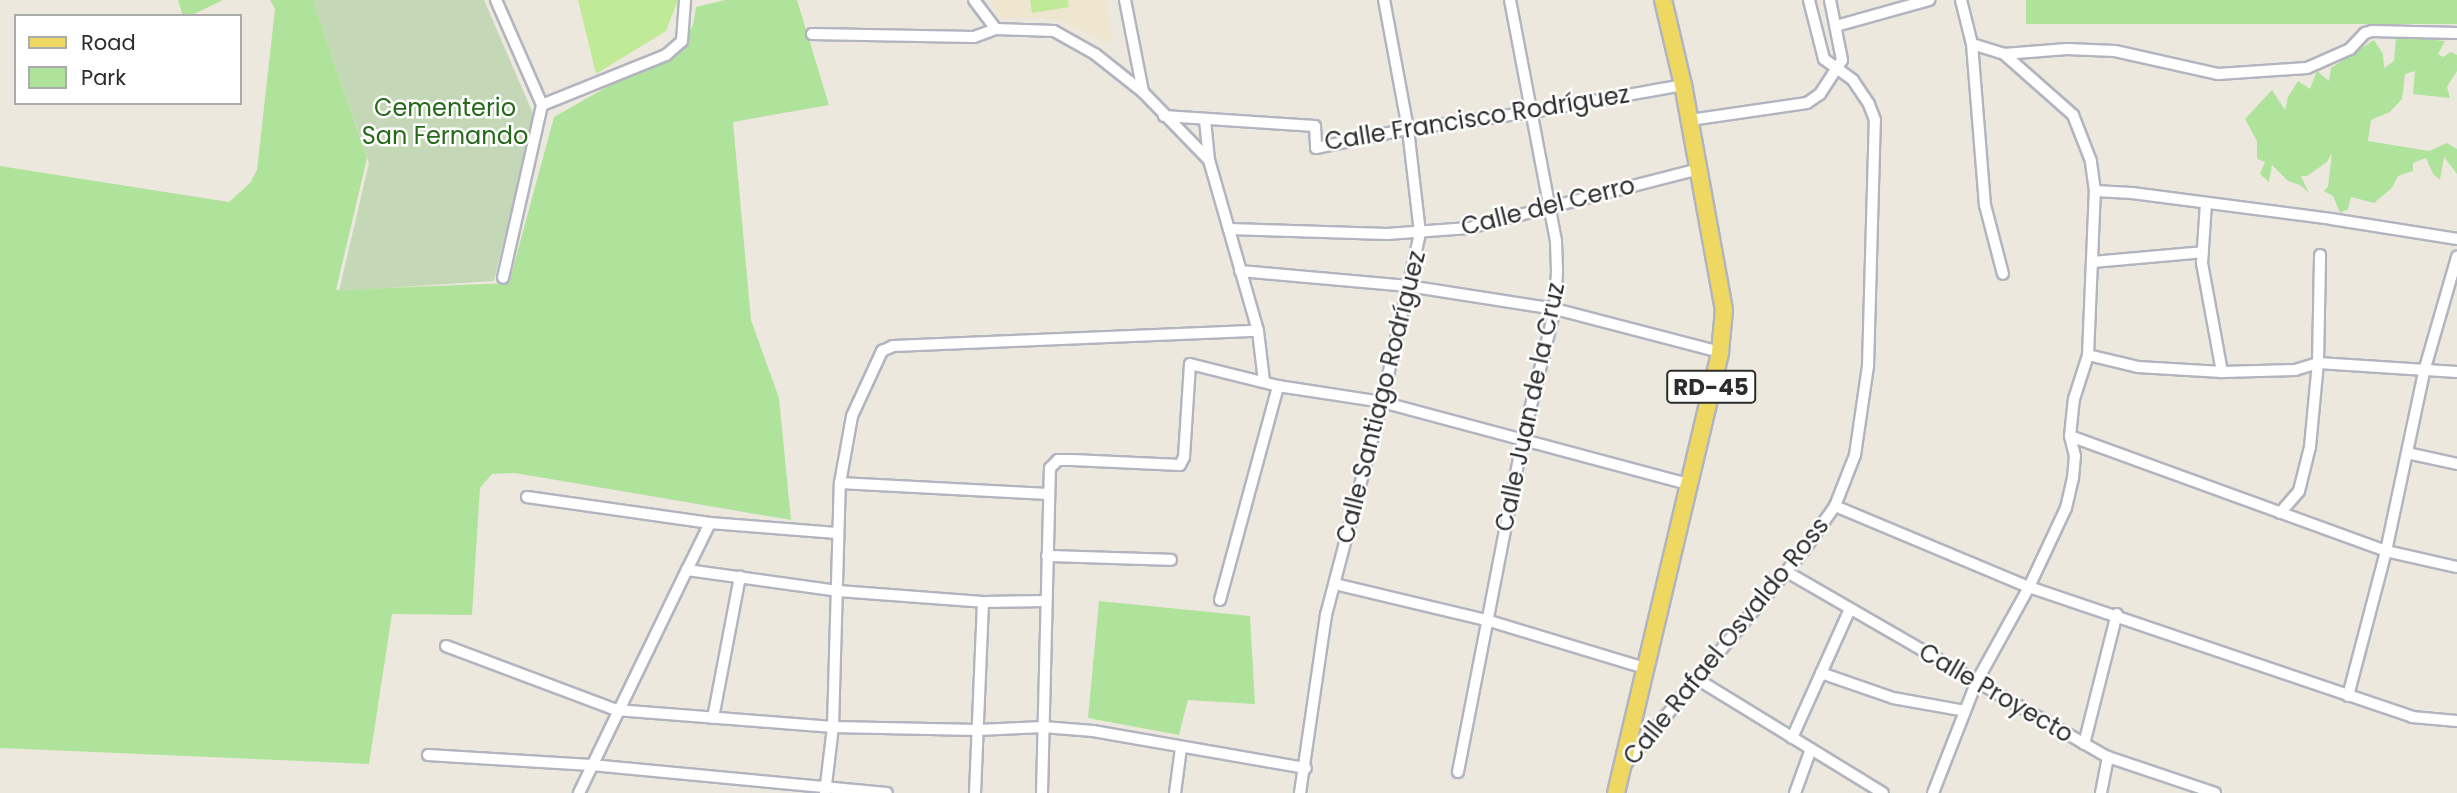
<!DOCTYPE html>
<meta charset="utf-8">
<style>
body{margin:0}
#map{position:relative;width:2457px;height:793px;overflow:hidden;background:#ede8de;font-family:Poppins,sans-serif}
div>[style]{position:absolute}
.education>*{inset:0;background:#eee6ce}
.green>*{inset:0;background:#afe39c;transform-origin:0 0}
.cemetery>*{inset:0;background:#c4d7b6}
.pitch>*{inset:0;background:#c1ea98}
.roads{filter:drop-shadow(2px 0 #b2b4bf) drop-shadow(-2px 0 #b2b4bf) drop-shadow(0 2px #b2b4bf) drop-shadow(0 -2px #b2b4bf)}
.street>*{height:10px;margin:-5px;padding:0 5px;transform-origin:5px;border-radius:5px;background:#fff}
.primary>*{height:16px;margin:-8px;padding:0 8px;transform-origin:8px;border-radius:8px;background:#efd861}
span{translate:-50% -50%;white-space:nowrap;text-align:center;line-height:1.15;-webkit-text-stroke:5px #fff;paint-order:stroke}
.shield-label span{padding:2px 5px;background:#fff;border:2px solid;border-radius:5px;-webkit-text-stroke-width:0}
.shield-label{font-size:23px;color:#2c2c2c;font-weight:700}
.park-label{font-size:24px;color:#26691b}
.street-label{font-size:24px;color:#2c2c2c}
.legend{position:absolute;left:14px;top:14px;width:228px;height:91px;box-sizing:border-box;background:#fff;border:2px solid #ababab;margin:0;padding:9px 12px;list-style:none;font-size:21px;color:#2c2c2c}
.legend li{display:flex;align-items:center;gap:14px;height:35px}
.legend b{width:35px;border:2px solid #ababab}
</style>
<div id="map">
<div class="education">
<div style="clip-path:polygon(990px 0,1106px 0,1112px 45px,1068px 24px,1043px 18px,1002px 18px)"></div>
</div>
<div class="green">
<div style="clip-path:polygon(178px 0,223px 0,190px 16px,183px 16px)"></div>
<div style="clip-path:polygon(270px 0,313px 0,367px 158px,336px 290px,509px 283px,554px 117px,679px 46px,693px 25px,696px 7px,725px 0,797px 0,829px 105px,733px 122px,751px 320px,779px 398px,791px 520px,515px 473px,492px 474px,480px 488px,472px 615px,392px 614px,369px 764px,0 748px,0 166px,229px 202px,250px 183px,257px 170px,275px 9px)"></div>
<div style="left:2026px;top:0;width:431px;height:24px"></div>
<div style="clip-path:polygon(2396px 36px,2445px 41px,2438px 54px,2443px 57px,2451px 52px,2457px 55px,2457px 71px,2447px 87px,2450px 98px,2413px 94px,2415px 71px,2405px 74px,2402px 99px,2390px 112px,2371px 120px,2368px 141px,2429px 151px,2447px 143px,2457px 149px,2457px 174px,2444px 157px,2440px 180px,2433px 174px,2426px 158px,2413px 163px,2413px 171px,2398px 176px,2392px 188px,2374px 203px,2351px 197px,2348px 209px,2340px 213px,2333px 196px,2324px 191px,2328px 187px,2332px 153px,2327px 162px,2307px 176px,2301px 176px,2309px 193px,2300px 185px,2288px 181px,2272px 165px,2269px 182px,2260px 174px,2265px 162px,2257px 159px,2257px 141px,2245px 119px,2272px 90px,2285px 110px,2288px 97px,2298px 81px,2310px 89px,2317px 71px,2329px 81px,2331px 68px,2374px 40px,2383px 54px,2384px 68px,2394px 61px)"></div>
<div style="clip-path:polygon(1099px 601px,1250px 616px,1255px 704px,1188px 700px,1179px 735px,1088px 718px)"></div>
</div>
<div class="cemetery">
<div style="clip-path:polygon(313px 0,484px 0,534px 116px,494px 281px,339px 291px,369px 163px)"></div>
</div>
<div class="pitch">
<div style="clip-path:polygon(578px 0,678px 0,666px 31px,596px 74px)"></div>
<div style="clip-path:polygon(1030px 0,1068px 0,1069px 7px,1032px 13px)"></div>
</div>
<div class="roads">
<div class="street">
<div style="left:496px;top:0;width:115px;rotate:66.3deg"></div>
<div style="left:542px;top:105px;width:177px;rotate:102.7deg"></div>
<div style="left:974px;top:0;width:36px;rotate:53deg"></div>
<div style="left:1125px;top:0;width:94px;rotate:78.9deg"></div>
<div style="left:1961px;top:0;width:45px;rotate:76deg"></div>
<div style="left:1972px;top:44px;width:162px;rotate:85.4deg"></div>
<div style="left:1985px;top:205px;width:71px;rotate:75.4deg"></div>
<div style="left:1836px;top:26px;width:97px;rotate:-15.6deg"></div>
<div style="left:812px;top:34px;width:162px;rotate:1.1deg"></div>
<div style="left:974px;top:37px;width:23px;rotate:-20deg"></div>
<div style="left:996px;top:29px;width:58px;rotate:2deg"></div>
<div style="left:1054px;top:31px;width:47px;rotate:29.3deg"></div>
<div style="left:1095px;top:54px;width:61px;rotate:38.4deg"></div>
<div style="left:1143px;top:92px;width:95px;rotate:45.9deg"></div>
<div style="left:1972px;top:44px;width:34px;rotate:17deg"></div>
<div style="left:2004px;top:54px;width:63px;rotate:-4.5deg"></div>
<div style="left:2067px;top:49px;width:48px;rotate:2.4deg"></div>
<div style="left:2115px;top:51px;width:106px;rotate:12.6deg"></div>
<div style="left:2218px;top:74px;width:89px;rotate:-3.9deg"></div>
<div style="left:2307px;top:68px;width:47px;rotate:-23.8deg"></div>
<div style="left:2350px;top:49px;width:22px;rotate:-47deg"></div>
<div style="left:2365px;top:33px;width:7px;rotate:-16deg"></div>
<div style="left:2372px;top:31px;width:85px;rotate:1.3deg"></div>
<div style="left:542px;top:105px;width:134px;rotate:-22deg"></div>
<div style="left:666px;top:55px;width:21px;rotate:-41deg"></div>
<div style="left:682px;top:41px;width:41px;rotate:-85.8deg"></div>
<div style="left:1164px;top:116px;width:151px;rotate:3.8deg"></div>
<div style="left:1315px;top:126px;width:22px;rotate:87deg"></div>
<div style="left:1316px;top:148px;width:94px;rotate:-11.7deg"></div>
<div style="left:1408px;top:129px;width:125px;rotate:-7.8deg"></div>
<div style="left:1532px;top:112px;width:153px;rotate:-10.1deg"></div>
<div style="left:1205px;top:120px;width:40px;rotate:84.3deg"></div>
<div style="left:1209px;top:160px;width:178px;rotate:74deg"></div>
<div style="left:1258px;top:331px;width:50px;rotate:83.2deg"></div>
<div style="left:1690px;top:120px;width:118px;rotate:-8.3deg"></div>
<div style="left:1807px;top:103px;width:16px;rotate:-35deg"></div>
<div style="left:1820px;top:94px;width:40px;rotate:-57.1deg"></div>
<div style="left:1842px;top:60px;width:61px;rotate:-101.3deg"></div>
<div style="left:2095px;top:191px;width:37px;rotate:3deg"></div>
<div style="left:2132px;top:193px;width:201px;rotate:7.4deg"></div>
<div style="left:2331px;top:219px;width:128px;rotate:9deg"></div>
<div style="left:2206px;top:203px;width:60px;rotate:93.8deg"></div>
<div style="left:2202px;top:263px;width:111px;rotate:79.6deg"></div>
<div style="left:1229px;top:229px;width:158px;rotate:1.8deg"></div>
<div style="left:1387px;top:234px;width:82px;rotate:-4.2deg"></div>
<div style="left:1469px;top:228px;width:236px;rotate:-14.4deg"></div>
<div style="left:2092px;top:262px;width:111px;rotate:-5.1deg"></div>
<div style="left:1240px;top:271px;width:169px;rotate:5.1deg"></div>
<div style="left:1408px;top:286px;width:149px;rotate:8.9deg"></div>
<div style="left:1555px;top:309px;width:171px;rotate:14.6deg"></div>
<div style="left:2088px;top:355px;width:51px;rotate:13.5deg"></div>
<div style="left:2138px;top:367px;width:84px;rotate:3.4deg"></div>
<div style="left:2222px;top:372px;width:73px;rotate:-1.6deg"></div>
<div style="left:2295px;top:370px;width:24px;rotate:-17deg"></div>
<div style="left:2318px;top:363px;width:139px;rotate:3.7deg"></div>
<div style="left:2070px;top:436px;width:336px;rotate:20deg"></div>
<div style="left:2386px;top:551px;width:73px;rotate:12.7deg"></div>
<div style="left:2407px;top:453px;width:51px;rotate:12.4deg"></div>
<div style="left:840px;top:483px;width:208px;rotate:3deg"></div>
<div style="left:527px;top:497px;width:185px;rotate:8.1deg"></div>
<div style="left:1835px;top:506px;width:210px;rotate:22.7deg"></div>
<div style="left:2029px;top:587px;width:87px;rotate:-64.9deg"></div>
<div style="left:2066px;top:508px;width:31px;rotate:-77deg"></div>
<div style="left:2073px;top:478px;width:22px;rotate:-85deg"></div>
<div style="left:2075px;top:456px;width:21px;rotate:-104deg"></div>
<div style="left:2070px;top:436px;width:37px;rotate:-84deg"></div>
<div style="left:2074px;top:399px;width:46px;rotate:-72.3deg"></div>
<div style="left:2088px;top:355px;width:164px;rotate:-87.6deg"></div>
<div style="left:2095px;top:191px;width:30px;rotate:-98deg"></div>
<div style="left:2091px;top:161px;width:49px;rotate:-111.4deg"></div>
<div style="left:2073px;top:115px;width:92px;rotate:-138.5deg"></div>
<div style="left:2280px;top:513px;width:29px;rotate:-49deg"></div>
<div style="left:2299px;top:491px;width:45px;rotate:-76deg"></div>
<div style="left:2310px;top:447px;width:84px;rotate:-84.6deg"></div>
<div style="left:2318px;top:363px;width:108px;rotate:-88.9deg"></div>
<div style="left:1047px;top:556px;width:124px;rotate:1.8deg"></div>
<div style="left:687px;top:570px;width:52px;rotate:-63.9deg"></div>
<div style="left:710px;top:523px;width:127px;rotate:4.5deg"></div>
<div style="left:1787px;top:572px;width:370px;rotate:30deg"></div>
<div style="left:2108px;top:757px;width:113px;rotate:18.6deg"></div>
<div style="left:1335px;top:584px;width:155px;rotate:13.4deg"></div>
<div style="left:1486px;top:620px;width:166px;rotate:16.8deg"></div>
<div style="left:1220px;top:600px;width:222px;rotate:-74.8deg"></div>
<div style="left:446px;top:646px;width:182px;rotate:20.6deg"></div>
<div style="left:616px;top:710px;width:218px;rotate:4.5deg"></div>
<div style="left:833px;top:727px;width:145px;rotate:1.2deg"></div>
<div style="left:978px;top:730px;width:65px;rotate:-2.6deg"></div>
<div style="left:1043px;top:727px;width:50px;rotate:4.6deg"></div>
<div style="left:1093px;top:731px;width:216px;rotate:9.9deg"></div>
<div style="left:1821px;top:673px;width:76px;rotate:19.1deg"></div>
<div style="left:1893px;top:698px;width:73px;rotate:10.2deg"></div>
<div style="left:1697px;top:679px;width:218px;rotate:31.5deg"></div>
<div style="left:2348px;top:696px;width:150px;rotate:-75.3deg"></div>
<div style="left:2386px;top:551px;width:187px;rotate:-78deg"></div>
<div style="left:2425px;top:368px;width:116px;rotate:-73.9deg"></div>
<div style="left:713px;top:718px;width:144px;rotate:-79.2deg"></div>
<div style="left:1792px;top:738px;width:141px;rotate:-65.8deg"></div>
<div style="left:2084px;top:744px;width:134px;rotate:-75.8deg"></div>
<div style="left:428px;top:755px;width:163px;rotate:3.5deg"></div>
<div style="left:591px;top:765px;width:297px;rotate:5.4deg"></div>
<div style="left:1625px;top:765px;width:280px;rotate:-50.2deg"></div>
<div style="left:1804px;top:550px;width:54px;rotate:-54.8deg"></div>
<div style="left:1835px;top:506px;width:55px;rotate:-68.6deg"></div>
<div style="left:1855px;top:455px;width:90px;rotate:-81.7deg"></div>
<div style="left:1868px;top:366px;width:246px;rotate:-88.4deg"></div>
<div style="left:1875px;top:120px;width:17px;rotate:-111deg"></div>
<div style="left:1869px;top:104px;width:29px;rotate:-124deg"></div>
<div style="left:1853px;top:80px;width:36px;rotate:-144deg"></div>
<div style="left:1824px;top:59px;width:61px;rotate:-104.3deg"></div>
<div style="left:1458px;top:772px;width:340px;rotate:-79deg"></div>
<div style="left:1523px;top:438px;width:133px;rotate:-76.1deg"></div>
<div style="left:1555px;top:309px;width:38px;rotate:-87deg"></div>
<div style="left:1557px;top:271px;width:30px;rotate:-92deg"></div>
<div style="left:1556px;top:241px;width:245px;rotate:-100.8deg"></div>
<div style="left:579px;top:793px;width:248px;rotate:-64.2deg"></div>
<div style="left:687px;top:570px;width:152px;rotate:7.9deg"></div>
<div style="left:838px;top:591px;width:145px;rotate:4.3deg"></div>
<div style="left:983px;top:602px;width:63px;rotate:-0.9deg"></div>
<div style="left:825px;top:793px;width:66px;rotate:-83.1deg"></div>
<div style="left:833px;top:727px;width:244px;rotate:-88.4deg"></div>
<div style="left:840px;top:483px;width:68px;rotate:-79.8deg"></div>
<div style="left:852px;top:416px;width:72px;rotate:-65.2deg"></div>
<div style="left:882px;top:351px;width:12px;rotate:-24deg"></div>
<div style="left:893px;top:346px;width:365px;rotate:-2.4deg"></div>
<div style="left:975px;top:793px;width:191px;rotate:-87.6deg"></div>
<div style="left:1042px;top:793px;width:325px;rotate:-88.6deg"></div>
<div style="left:1050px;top:468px;width:11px;rotate:-45deg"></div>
<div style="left:1058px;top:460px;width:14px"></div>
<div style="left:1072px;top:460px;width:108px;rotate:2.7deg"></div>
<div style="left:1180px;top:465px;width:9px;rotate:-63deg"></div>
<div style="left:1184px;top:457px;width:93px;rotate:-86.3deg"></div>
<div style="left:1190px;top:364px;width:91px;rotate:14deg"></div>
<div style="left:1278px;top:386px;width:105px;rotate:8.7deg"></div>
<div style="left:1382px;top:402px;width:317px;rotate:15deg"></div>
<div style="left:1175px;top:793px;width:45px;rotate:-82.4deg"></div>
<div style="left:1300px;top:793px;width:180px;rotate:-81.7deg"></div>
<div style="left:1326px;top:615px;width:220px;rotate:-75.3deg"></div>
<div style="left:1382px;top:402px;width:173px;rotate:-77.3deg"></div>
<div style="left:1420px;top:233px;width:105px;rotate:-96.6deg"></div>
<div style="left:1408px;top:129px;width:131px;rotate:-100.5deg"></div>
<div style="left:1795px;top:793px;width:47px;rotate:-70deg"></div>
<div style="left:1933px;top:793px;width:120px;rotate:-68.6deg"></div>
<div style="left:1977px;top:681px;width:107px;rotate:-61deg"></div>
<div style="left:2029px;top:587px;width:404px;rotate:18.7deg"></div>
<div style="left:2412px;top:717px;width:45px;rotate:5.1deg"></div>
<div style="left:2101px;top:793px;width:37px;rotate:-79deg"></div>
</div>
<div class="primary">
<div style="left:1616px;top:793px;width:453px;rotate:-76.7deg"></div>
<div style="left:1720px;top:352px;width:42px;rotate:-84.6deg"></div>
<div style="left:1724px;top:310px;width:229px;rotate:-100.3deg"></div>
<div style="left:1683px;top:85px;width:87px;rotate:-103.2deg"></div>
</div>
</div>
<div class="shield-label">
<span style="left:1711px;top:387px">RD-45</span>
</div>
<div class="park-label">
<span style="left:445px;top:122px">Cementerio<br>San Fernando</span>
</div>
<div class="street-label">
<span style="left:1477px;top:118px;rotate:-9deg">Calle Francisco Rodríguez</span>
<span style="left:1548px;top:206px;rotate:-14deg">Calle del Cerro</span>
<span style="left:1381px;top:397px;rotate:-76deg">Calle Santiago Rodríguez</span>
<span style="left:1530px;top:407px;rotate:-78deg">Calle Juan de la Cruz</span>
<span style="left:1726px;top:641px;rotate:-51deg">Calle Rafael Osvaldo Ross</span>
<span style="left:1996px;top:693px;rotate:30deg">Calle Proyecto</span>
</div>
<ul class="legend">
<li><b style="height:9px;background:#efd861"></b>Road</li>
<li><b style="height:19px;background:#afe39c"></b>Park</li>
</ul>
</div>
